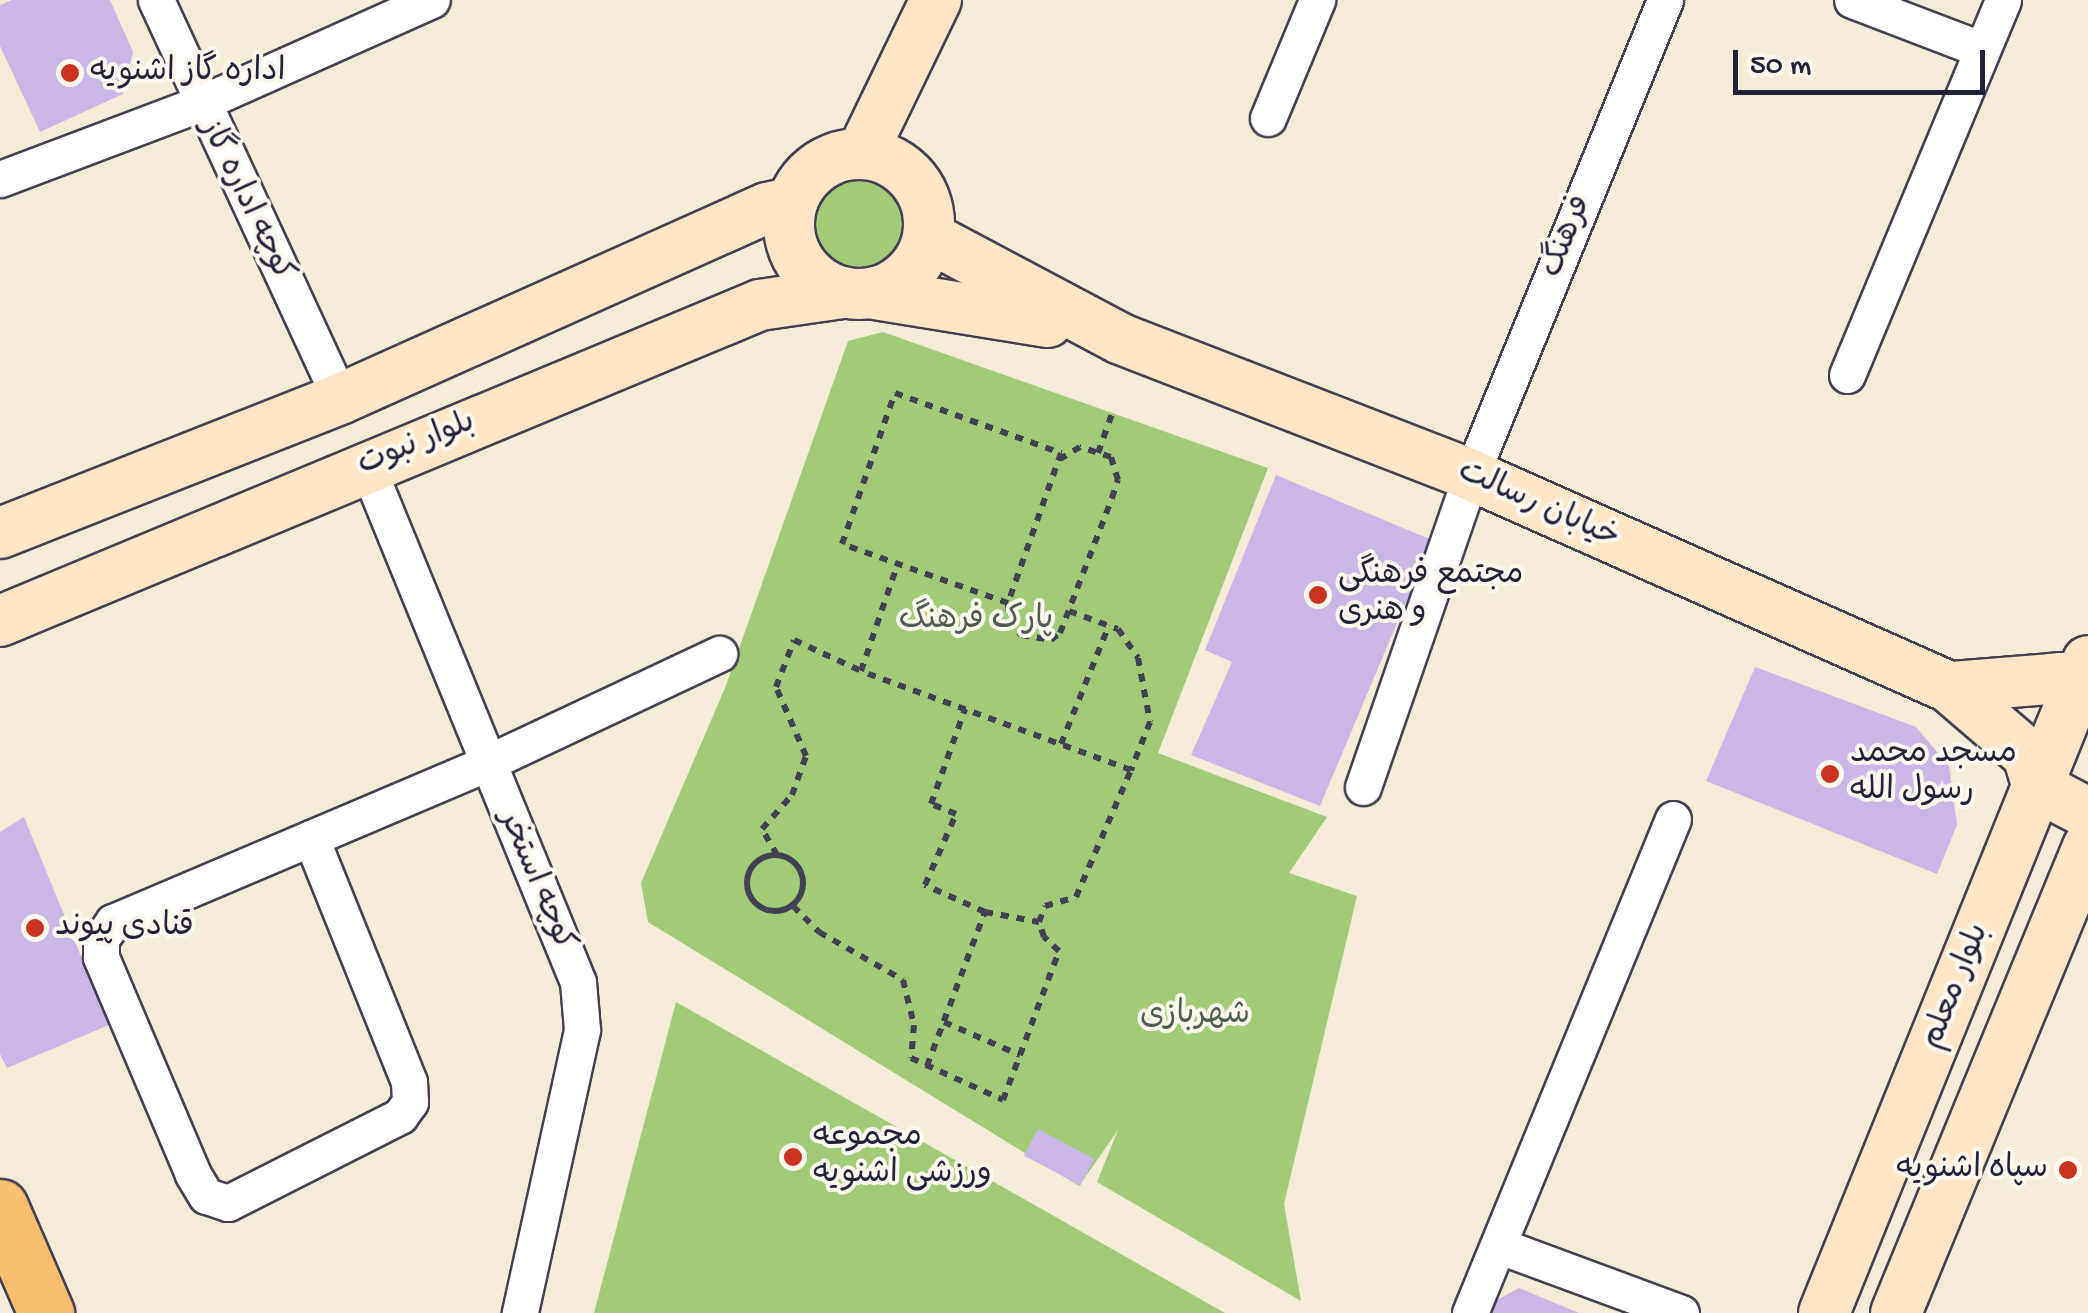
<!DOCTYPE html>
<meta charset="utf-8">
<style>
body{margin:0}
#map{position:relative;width:2088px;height:1313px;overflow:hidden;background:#f4ecd6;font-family:"Gochi Hand","Playpen Sans Arabic",sans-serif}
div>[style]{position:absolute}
.green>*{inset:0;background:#a1cb78}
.round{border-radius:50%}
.building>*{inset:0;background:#cab7e8;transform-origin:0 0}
.path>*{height:6px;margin-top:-3px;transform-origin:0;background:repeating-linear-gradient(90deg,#424052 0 8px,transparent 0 16px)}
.path>.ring{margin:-3px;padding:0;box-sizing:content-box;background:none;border:6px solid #424052;border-radius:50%}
.roads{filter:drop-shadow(2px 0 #424052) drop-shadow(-2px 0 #424052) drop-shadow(0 2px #424052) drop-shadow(0 -2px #424052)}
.street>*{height:35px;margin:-17.5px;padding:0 17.5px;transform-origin:17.5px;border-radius:17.5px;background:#fff}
.secondary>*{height:50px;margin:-25px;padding:0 25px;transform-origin:25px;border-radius:25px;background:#fde5c5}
.secondary>.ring{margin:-25px;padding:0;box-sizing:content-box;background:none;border:50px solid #fde5c5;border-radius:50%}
.primary>*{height:55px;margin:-27.5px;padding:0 27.5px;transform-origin:27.5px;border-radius:27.5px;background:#fbbd6e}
.dots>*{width:28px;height:28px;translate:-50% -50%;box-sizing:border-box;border:5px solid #fbf7ec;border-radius:50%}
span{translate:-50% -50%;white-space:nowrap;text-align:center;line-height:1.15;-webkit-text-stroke:8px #fbf7ec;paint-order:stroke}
.poi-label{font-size:32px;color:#22223b}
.left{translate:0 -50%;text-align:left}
.right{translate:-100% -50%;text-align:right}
.street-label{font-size:32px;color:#22223b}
.park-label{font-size:32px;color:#4e5d50}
.scale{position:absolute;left:1733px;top:50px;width:252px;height:45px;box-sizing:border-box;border:5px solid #22223b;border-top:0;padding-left:12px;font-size:30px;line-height:35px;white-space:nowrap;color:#22223b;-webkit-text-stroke:8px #fbf7ec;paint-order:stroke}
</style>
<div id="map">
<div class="green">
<div class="round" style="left:802px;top:166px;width:108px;height:108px"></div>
<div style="clip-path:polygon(883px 332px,1268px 468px,1158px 753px,1327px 817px,1289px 873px,1357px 896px,1284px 1204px,1301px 1301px,1097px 1182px,1118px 1130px,1079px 1186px,648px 922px,641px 883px,725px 688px,848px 341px)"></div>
<div style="clip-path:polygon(676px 1002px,1225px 1313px,594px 1313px)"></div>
</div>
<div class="building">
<div style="clip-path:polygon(12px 0,110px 0,133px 52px,123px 94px,40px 132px,0 46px,0 5px)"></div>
<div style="clip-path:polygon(1276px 475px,1432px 540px,1320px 806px,1191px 755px,1232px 662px,1205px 650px)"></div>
<div style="clip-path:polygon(1755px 667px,1916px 727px,1949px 766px,1957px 825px,1937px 874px,1706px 781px)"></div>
<div style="clip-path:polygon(24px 817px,109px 1025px,7px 1068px,0 1054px,0 832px)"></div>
<div style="left:1038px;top:1129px;width:64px;height:30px;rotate:28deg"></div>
<div style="clip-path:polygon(1519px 1288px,1579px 1313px,1489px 1313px,1493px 1302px)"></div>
</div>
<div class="path">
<div style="left:895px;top:393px;width:177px;rotate:19.9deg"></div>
<div style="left:1061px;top:453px;width:159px;rotate:109.5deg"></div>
<div style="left:1008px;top:603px;width:176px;rotate:-160.4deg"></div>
<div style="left:842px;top:544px;width:160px;rotate:-70.7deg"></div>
<div style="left:1098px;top:453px;width:45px;rotate:-70.3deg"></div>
<div style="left:1008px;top:603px;width:17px;rotate:90deg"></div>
<div style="left:1008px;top:620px;width:20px;rotate:49deg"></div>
<div style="left:1021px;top:635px;width:30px;rotate:9deg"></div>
<div style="left:1051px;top:640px;width:11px;rotate:-38deg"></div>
<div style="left:1060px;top:633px;width:145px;rotate:-68.9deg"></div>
<div style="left:1112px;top:498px;width:19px;rotate:-72deg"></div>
<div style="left:1118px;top:480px;width:24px;rotate:-107deg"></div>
<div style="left:1111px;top:457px;width:33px;rotate:-162deg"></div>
<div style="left:1080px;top:447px;width:23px;rotate:149deg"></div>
<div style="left:1069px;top:611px;width:52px;rotate:20.2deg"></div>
<div style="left:1118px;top:629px;width:35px;rotate:55deg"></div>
<div style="left:1138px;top:658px;width:65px;rotate:79.4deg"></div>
<div style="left:1150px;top:722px;width:52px;rotate:111.6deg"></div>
<div style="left:1061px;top:744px;width:128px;rotate:-68deg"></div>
<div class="ring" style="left:747px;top:855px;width:50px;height:50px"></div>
<div style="left:777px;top:855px;width:30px;rotate:-120deg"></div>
<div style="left:762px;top:829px;width:45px;rotate:-48.6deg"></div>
<div style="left:792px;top:795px;width:41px;rotate:-70.3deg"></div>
<div style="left:806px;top:756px;width:75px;rotate:-113.5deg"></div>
<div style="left:776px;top:687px;width:50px;rotate:-69deg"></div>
<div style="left:794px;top:640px;width:74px;rotate:24.8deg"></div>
<div style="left:793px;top:906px;width:37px;rotate:45deg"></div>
<div style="left:819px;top:932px;width:97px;rotate:29.7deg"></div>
<div style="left:903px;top:980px;width:46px;rotate:76.3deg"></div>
<div style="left:914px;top:1025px;width:33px;rotate:95deg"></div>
<div style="left:911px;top:1058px;width:101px;rotate:24.5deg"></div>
<div style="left:1003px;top:1100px;width:159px;rotate:-69.4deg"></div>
<div style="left:1059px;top:951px;width:21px;rotate:-137deg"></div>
<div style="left:1044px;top:937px;width:16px;rotate:-108deg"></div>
<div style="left:1039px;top:922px;width:17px;rotate:-69deg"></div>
<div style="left:1045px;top:906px;width:32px;rotate:-16deg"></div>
<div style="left:1076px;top:897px;width:138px;rotate:-66.6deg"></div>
<div style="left:1131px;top:770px;width:288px;rotate:-159.9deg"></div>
<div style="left:861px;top:671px;width:114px;rotate:-71.1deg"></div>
<div style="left:985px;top:912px;width:55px;rotate:10.5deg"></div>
<div style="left:944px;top:1022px;width:83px;rotate:23.5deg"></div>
<div style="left:927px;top:1066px;width:165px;rotate:-69.4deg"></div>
<div style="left:985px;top:912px;width:66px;rotate:-155.8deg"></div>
<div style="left:925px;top:885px;width:77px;rotate:-66.4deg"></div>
<div style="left:956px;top:814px;width:27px;rotate:-158deg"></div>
<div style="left:931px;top:804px;width:101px;rotate:-70.3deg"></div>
</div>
<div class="roads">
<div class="street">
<div style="left:156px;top:0;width:439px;rotate:65.2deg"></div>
<div style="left:1852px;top:0;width:137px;rotate:20.9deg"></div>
<div style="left:1268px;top:118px;width:128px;rotate:-67.4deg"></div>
<div style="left:0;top:179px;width:213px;rotate:-20.7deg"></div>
<div style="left:199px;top:104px;width:255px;rotate:-24.1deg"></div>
<div style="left:1847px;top:375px;width:406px;rotate:-67.4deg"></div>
<div style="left:367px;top:466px;width:557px;rotate:67.76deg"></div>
<div style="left:578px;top:982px;width:48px;rotate:85.2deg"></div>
<div style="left:582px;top:1030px;width:290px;rotate:102.4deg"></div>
<div style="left:1363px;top:787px;width:330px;rotate:-70.9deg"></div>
<div style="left:1471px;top:475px;width:513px;rotate:-67.78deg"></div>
<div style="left:311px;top:838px;width:263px;rotate:68.1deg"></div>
<div style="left:409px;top:1082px;width:20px;rotate:87deg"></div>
<div style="left:410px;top:1102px;width:17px;rotate:126deg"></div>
<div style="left:400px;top:1116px;width:193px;rotate:153.2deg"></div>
<div style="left:228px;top:1203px;width:23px;rotate:-162deg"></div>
<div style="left:206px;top:1196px;width:26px;rotate:-121deg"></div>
<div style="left:193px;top:1174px;width:236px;rotate:-113deg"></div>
<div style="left:101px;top:957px;width:18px;rotate:-90deg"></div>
<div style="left:101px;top:939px;width:21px;rotate:-55deg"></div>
<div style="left:113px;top:922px;width:404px;rotate:-23deg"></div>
<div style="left:485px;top:764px;width:259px;rotate:-25.2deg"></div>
<div style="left:1500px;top:1246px;width:193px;rotate:20.3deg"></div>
<div style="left:1470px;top:1313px;width:534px;rotate:-67.66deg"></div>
</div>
<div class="secondary">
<div style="left:862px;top:153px;width:170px;rotate:-64.2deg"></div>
<div class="ring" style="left:789px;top:154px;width:90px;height:90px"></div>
<div style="left:929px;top:237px;width:217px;rotate:28deg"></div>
<div style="left:1121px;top:339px;width:375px;rotate:21.2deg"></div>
<div style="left:1471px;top:475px;width:523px;rotate:23.92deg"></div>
<div style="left:875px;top:294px;width:175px;rotate:9.2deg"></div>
<div style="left:0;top:533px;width:365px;rotate:-21.5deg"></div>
<div style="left:340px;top:399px;width:468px;rotate:-24.1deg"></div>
<div style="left:767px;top:208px;width:26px;rotate:-13deg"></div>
<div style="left:0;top:621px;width:823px;rotate:-22.58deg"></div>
<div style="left:760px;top:305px;width:83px;rotate:-8.3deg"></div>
<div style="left:2088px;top:684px;width:27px;rotate:-167deg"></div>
<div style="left:2062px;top:678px;width:113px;rotate:175.4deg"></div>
<div style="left:1949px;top:687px;width:104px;rotate:40.7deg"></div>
<div style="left:2028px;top:755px;width:34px;rotate:73deg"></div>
<div style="left:2038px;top:787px;width:56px;rotate:27.5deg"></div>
<div style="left:1824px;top:1313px;width:703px;rotate:-67.96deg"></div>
<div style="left:1896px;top:1313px;width:504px;rotate:-67.61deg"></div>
</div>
<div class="primary">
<div style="left:0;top:1207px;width:116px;rotate:66.5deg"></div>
</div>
</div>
<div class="dots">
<div style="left:70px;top:73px;background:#c8321e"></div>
<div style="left:1318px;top:595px;background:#c8321e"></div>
<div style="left:1830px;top:774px;background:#c8321e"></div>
<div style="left:35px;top:928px;background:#c8321e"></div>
<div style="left:793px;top:1157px;background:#c8321e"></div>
<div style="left:2068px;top:1170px;background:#c8321e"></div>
</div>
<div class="poi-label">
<span class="left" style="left:90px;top:73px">اداره گاز اشنویه</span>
<span class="left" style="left:1338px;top:595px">مجتمع فرهنگی<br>و هنری</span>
<span class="left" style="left:1850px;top:774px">مسجد محمد<br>رسول الله</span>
<span class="left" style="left:55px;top:928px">قنادی پیوند</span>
<span class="left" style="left:813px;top:1157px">مجموعه<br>ورزشی اشنویه</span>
<span class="right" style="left:2048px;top:1170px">سپاه اشنویه</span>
</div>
<div class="street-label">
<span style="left:245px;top:201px;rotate:64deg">کوچه اداره گاز</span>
<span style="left:1568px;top:237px;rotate:-68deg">فرهنگ</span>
<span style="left:417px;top:445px;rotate:-22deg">بلوار نبوت</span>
<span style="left:1538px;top:506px;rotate:24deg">خیابان رسالت</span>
<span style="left:535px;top:881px;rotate:67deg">کوچه استخر</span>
<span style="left:1957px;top:987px;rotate:-68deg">بلوار معلم</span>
</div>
<div class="park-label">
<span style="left:976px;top:621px">پارک فرهنگ</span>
<span style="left:1195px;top:1016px">شهربازی</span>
</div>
<div class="scale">50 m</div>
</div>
